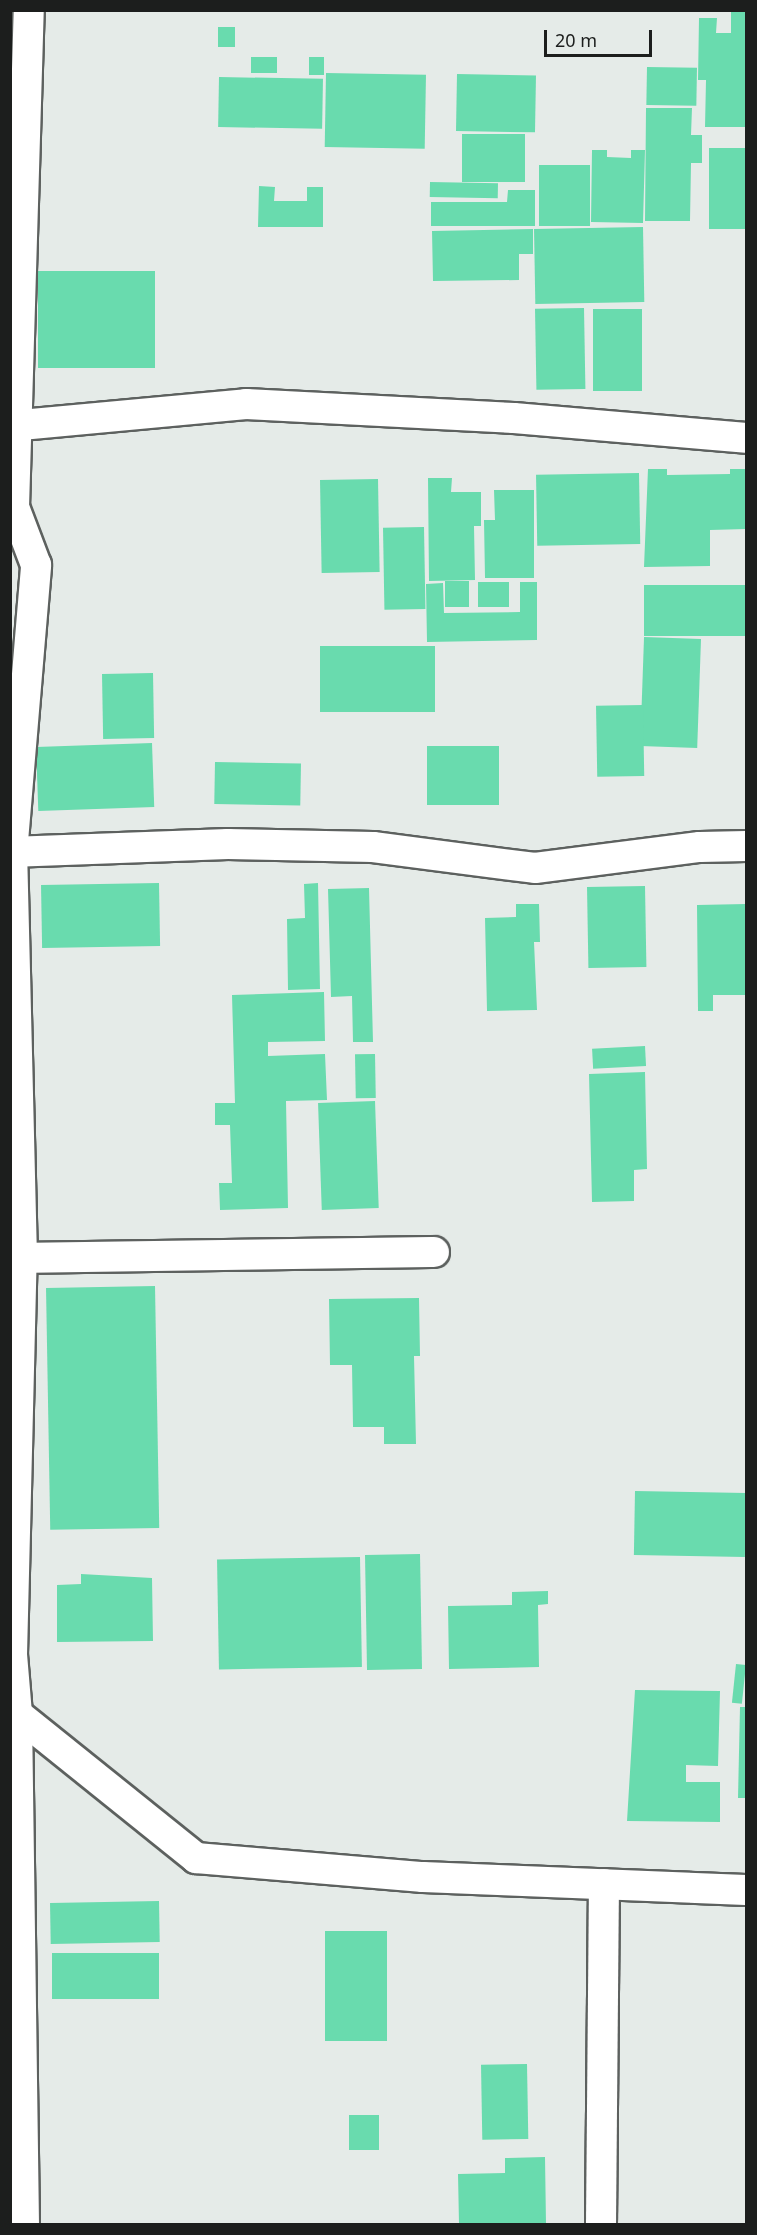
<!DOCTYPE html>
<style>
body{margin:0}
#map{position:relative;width:757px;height:2235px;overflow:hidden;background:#e5ebe8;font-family:"Noto Sans",sans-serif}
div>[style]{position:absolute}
.building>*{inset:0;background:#69dbae;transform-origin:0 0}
.roads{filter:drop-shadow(2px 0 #5d615f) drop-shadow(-2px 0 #5d615f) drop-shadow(0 2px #5d615f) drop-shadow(0 -2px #5d615f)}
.minor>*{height:30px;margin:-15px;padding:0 15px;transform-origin:15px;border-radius:15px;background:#fff}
span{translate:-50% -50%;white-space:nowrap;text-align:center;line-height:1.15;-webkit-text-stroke:5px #e5ebe8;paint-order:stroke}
.frame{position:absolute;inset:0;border:12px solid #1c1e1d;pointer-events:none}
.scale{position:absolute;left:544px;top:30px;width:108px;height:27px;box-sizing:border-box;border:3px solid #1c1e1d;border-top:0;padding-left:8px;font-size:18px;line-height:21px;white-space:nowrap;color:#1c1e1d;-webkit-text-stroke:4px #e5ebe8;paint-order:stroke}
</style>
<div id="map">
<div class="building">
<div style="clip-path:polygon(731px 11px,746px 11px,746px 127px,705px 127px,706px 80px,698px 80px,699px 18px,717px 18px,716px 33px,731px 33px)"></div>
<div style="left:218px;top:27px;width:17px;height:20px"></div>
<div style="left:251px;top:57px;width:26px;height:16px"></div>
<div style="left:309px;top:57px;width:15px;height:18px"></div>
<div style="left:647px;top:67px;width:50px;height:38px;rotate:1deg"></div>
<div style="left:326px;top:73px;width:100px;height:74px;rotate:1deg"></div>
<div style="left:457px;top:74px;width:79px;height:57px;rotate:1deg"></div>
<div style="left:219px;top:77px;width:104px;height:50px;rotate:1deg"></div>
<div style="clip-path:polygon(646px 108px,692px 108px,691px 135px,702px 135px,702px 163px,691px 163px,690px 221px,645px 221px)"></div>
<div style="left:462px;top:134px;width:63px;height:48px"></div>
<div style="left:709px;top:148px;width:37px;height:81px"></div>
<div style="clip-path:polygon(592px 150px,607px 150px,607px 157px,631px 158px,631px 150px,645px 150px,643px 223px,591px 222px)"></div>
<div style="left:539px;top:165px;width:51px;height:61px"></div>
<div style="left:430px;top:182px;width:68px;height:15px;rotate:1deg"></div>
<div style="clip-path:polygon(259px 186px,275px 187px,274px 201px,307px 201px,307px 187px,323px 187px,323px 227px,258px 227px)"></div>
<div style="clip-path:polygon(508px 190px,535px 190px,535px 226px,431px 226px,431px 202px,507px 202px)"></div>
<div style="left:643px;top:227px;width:75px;height:109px;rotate:89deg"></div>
<div style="clip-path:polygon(533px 229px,533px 254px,519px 254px,519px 280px,433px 281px,432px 231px)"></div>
<div style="left:38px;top:271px;width:117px;height:97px"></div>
<div style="left:584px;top:308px;width:81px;height:49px;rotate:89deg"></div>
<div style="left:593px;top:309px;width:49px;height:82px"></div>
<div style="clip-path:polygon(648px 469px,667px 469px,667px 475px,730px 474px,730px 469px,746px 469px,746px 529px,710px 530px,710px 566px,644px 567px)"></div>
<div style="left:639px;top:473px;width:71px;height:103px;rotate:89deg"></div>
<div style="clip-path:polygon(428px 478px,452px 478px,451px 492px,481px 492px,481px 526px,474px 526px,475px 580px,429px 581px)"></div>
<div style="left:378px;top:479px;width:93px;height:58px;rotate:89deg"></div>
<div style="clip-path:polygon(494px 490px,534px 490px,534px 578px,485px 578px,484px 520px,495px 520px)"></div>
<div style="left:424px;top:527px;width:82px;height:41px;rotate:89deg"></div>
<div style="left:469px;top:581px;width:26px;height:24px;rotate:90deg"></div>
<div style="left:478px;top:582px;width:31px;height:25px"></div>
<div style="clip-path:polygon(520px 582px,537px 582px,537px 640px,427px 642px,426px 584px,443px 583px,444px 613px,520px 612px)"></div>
<div style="left:746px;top:585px;width:51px;height:102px;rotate:90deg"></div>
<div style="left:701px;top:639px;width:109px;height:57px;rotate:92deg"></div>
<div style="left:435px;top:646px;width:66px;height:115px;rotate:90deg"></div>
<div style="left:153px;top:673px;width:65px;height:51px;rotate:89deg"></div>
<div style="left:643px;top:705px;width:71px;height:47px;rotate:89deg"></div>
<div style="left:152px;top:743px;width:64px;height:116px;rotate:88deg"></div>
<div style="left:499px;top:746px;width:59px;height:72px;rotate:90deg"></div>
<div style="left:215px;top:762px;width:86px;height:42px;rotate:1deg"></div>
<div style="left:159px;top:883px;width:63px;height:118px;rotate:89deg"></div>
<div style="clip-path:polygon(318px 883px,320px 989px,288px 990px,287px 919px,305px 918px,304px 884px)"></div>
<div style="left:645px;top:886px;width:81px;height:58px;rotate:89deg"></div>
<div style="clip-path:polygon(369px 888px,373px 1042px,353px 1042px,352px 996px,331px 997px,328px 889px)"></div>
<div style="clip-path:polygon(516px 904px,539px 904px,540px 942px,534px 942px,537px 1010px,487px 1011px,485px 918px,516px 917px)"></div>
<div style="clip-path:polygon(746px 904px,746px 995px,713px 995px,713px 1011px,698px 1011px,697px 905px)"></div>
<div style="clip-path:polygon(324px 992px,325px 1041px,268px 1042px,268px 1056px,325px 1054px,327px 1100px,286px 1101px,288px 1208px,220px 1210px,219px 1183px,232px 1183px,230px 1125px,215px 1125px,215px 1103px,235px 1103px,232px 995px)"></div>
<div style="left:645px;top:1046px;width:20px;height:53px;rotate:87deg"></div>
<div style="left:375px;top:1054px;width:44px;height:20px;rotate:89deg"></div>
<div style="clip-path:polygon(645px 1072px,647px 1169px,634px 1170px,634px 1201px,592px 1202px,589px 1074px)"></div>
<div style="left:375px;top:1101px;width:107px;height:57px;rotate:88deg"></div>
<div style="left:155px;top:1286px;width:242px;height:109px;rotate:89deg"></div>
<div style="clip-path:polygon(419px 1298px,420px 1356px,414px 1356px,416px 1444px,384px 1444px,384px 1427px,353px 1427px,352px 1365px,330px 1365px,329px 1299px)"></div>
<div style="left:635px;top:1491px;width:111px;height:64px;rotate:1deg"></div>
<div style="left:420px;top:1554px;width:115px;height:55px;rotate:89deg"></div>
<div style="left:360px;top:1557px;width:110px;height:143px;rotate:89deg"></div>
<div style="clip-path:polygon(81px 1574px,152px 1578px,153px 1641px,57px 1642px,57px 1585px,81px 1584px)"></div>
<div style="clip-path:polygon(548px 1591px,548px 1604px,538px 1605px,539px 1667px,449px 1669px,448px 1606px,512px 1605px,512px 1592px)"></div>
<div style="left:736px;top:1664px;width:10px;height:39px;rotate:6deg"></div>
<div style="clip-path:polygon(635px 1690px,720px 1691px,718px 1766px,686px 1765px,686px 1782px,720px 1782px,720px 1822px,627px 1821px)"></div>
<div style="clip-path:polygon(740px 1707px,746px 1707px,746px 1798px,738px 1798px)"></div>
<div style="left:159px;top:1901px;width:41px;height:109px;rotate:89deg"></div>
<div style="left:325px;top:1931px;width:62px;height:110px"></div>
<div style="left:52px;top:1953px;width:107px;height:46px"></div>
<div style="left:527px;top:2064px;width:75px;height:46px;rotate:89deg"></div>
<div style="left:349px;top:2115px;width:30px;height:35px"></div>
<div style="clip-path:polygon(545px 2157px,546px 2224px,459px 2224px,458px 2174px,505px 2173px,505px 2158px)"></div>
</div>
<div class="roads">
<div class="minor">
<div style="left:10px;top:426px;width:237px;rotate:-5.3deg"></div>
<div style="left:246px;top:404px;width:268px;rotate:3deg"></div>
<div style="left:514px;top:418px;width:233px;rotate:4.9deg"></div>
<div style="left:10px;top:852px;width:218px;rotate:-2.1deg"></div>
<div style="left:228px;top:844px;width:145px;rotate:1.2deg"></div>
<div style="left:373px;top:847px;width:163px;rotate:7.4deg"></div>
<div style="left:535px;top:868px;width:166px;rotate:-7.3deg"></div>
<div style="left:700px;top:847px;width:46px;rotate:-1.2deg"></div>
<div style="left:10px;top:1258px;width:424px;rotate:-0.8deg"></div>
<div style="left:17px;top:1714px;width:230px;rotate:38.8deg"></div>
<div style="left:196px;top:1858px;width:228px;rotate:4.8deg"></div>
<div style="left:423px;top:1877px;width:323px;rotate:2.3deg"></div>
<div style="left:24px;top:2224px;width:510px;rotate:-90.79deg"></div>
<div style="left:17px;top:1714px;width:59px;rotate:-94.8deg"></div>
<div style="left:12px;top:1655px;width:397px;rotate:-88.6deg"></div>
<div style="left:22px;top:1258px;width:405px;rotate:-91.4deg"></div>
<div style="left:12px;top:853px;width:289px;rotate:-85.2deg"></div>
<div style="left:36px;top:565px;width:62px;rotate:-110.8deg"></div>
<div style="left:14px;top:507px;width:497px;rotate:-88.3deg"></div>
<div style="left:601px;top:2224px;width:340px;rotate:-89.5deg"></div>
</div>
</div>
<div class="frame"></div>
<div class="scale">20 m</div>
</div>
